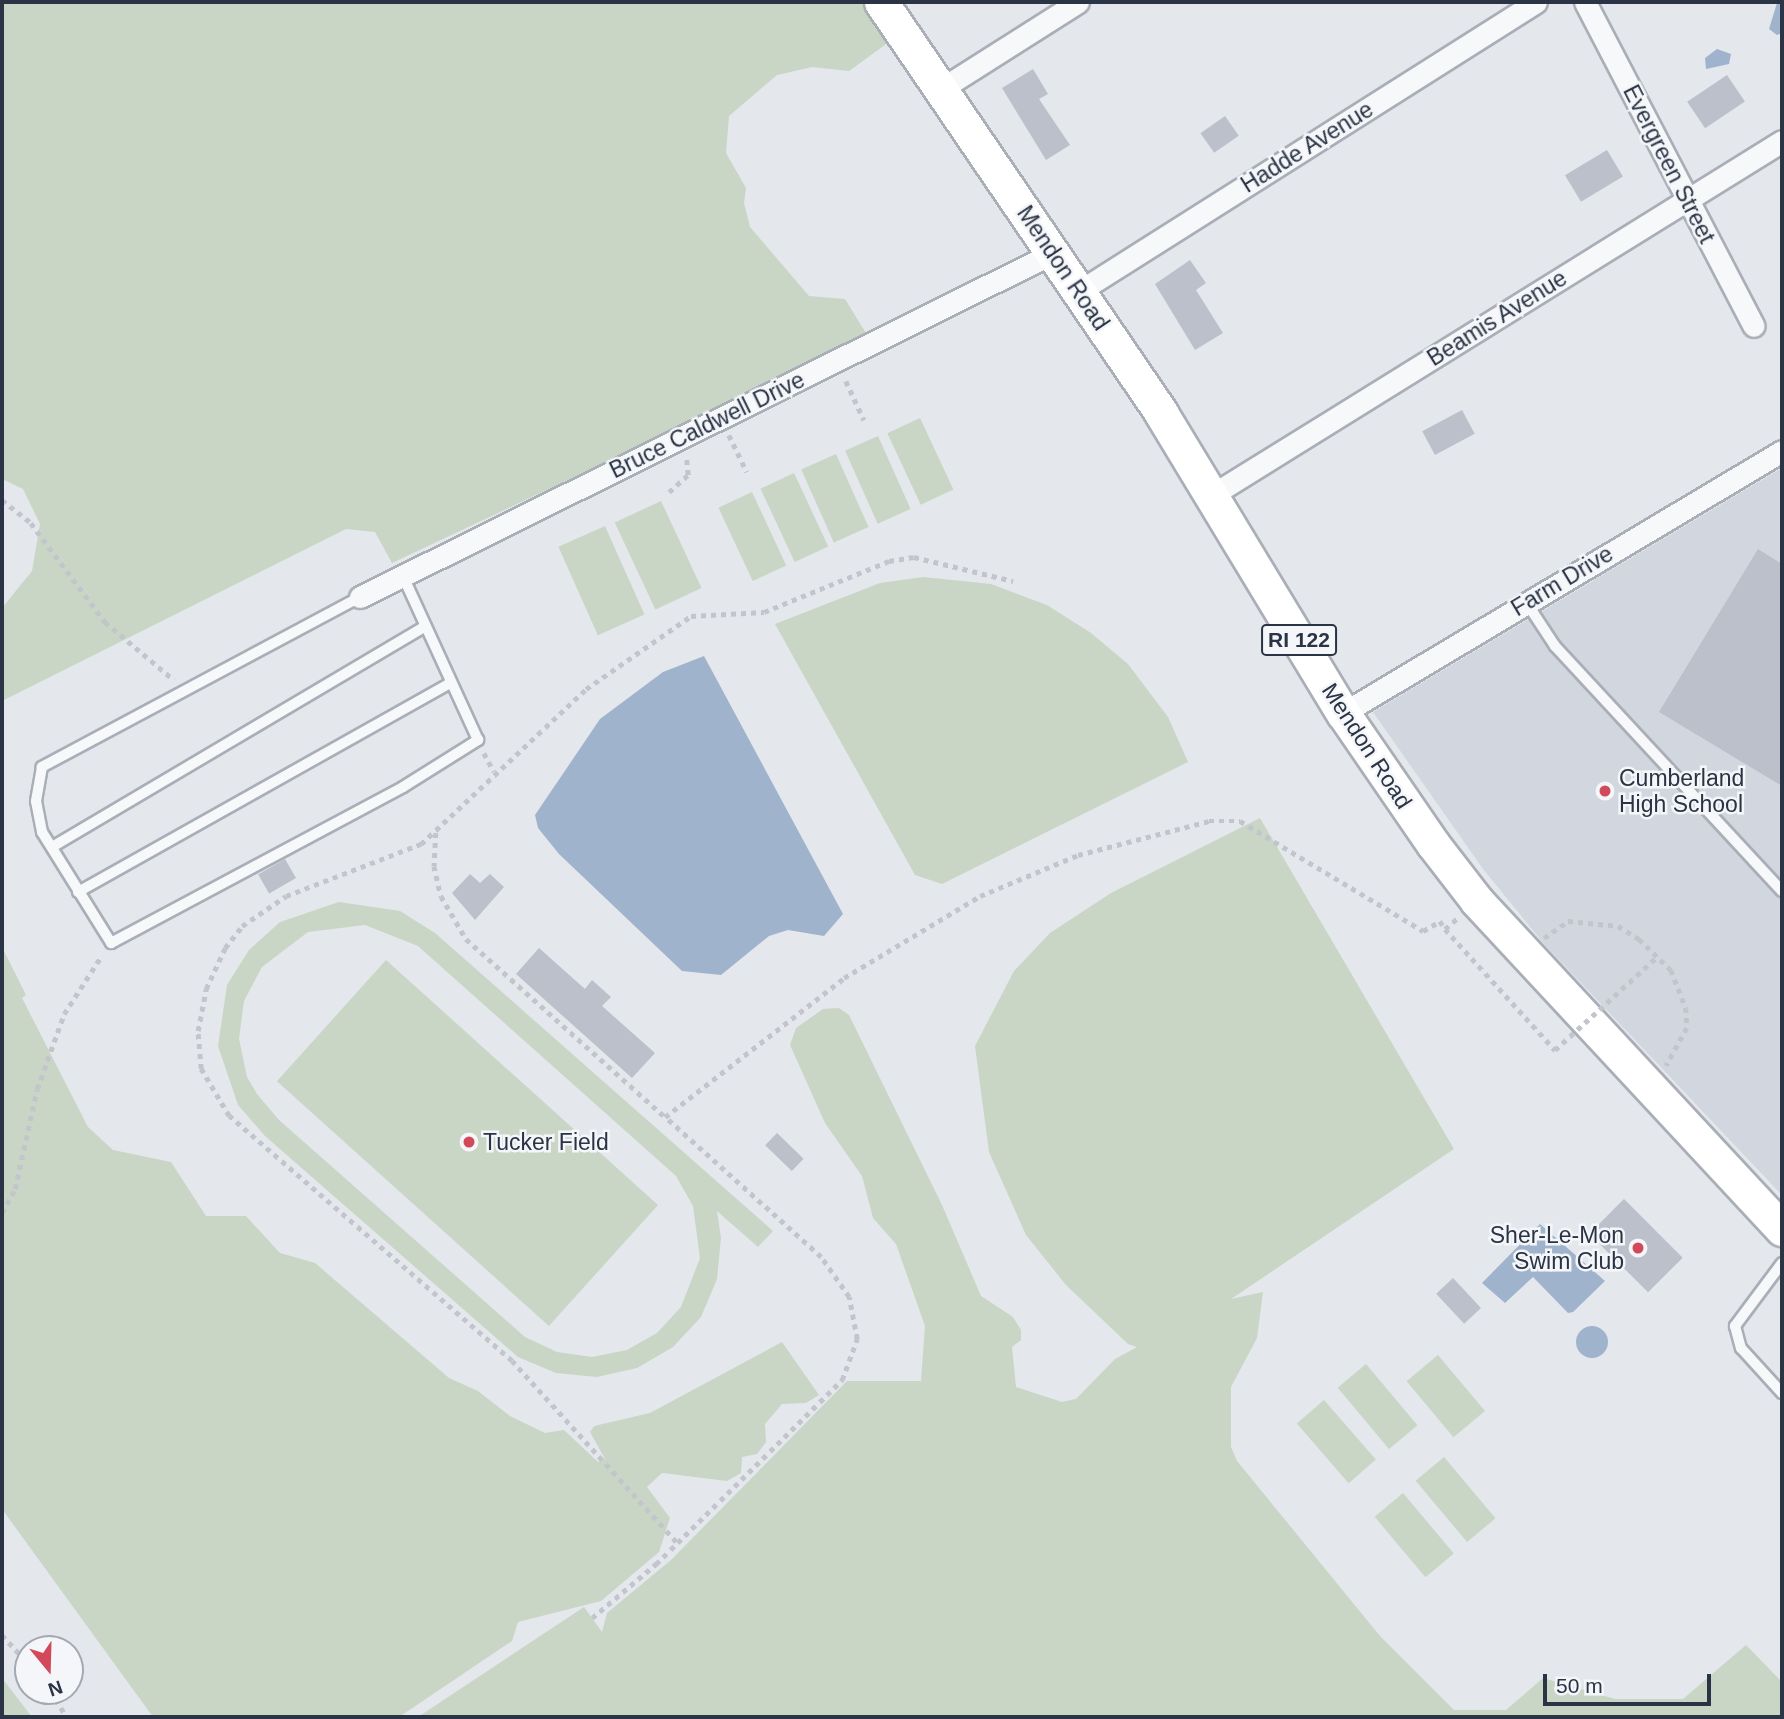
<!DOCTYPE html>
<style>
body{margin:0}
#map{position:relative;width:1784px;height:1719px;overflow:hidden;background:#e4e7ec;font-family:Helvetica,sans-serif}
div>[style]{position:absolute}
.built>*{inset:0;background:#d2d6de}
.green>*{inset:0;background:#c9d6c5;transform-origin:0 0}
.water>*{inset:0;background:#9fb4cc}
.round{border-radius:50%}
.building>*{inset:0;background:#bbc0ca;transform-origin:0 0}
.path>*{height:4.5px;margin-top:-2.25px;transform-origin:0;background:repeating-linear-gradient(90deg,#c2c5cb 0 5px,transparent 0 10px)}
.roads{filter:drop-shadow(2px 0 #a9aeb7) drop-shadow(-2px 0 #a9aeb7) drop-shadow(0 2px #a9aeb7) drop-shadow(0 -2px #a9aeb7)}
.service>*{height:10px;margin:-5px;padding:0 5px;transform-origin:5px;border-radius:5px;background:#f7f8fa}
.minor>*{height:21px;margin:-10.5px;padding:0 10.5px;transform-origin:10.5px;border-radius:10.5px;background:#f7f8fa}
.primary>*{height:33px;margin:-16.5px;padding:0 16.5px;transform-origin:16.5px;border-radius:16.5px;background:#fff}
.path-bridge>*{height:4.5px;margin-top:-2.25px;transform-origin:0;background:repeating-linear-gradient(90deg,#c2c5cb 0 5px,transparent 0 10px)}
.dots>*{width:19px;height:19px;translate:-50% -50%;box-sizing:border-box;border:4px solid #f4f6f9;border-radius:50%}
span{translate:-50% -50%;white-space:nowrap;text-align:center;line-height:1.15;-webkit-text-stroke:5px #f4f6f9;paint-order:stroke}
.shield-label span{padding:2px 5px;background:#f4f6f9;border:2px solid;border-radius:5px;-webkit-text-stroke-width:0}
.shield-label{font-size:21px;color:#2b3445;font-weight:700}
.street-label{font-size:23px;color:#2b3445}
.poi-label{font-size:23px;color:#2b3445}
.left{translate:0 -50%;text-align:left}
.right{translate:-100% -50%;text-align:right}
.frame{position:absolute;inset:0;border:4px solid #2b3445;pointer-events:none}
.north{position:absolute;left:14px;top:1635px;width:70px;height:70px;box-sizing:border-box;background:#f4f6f9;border:2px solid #a4a8b1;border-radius:50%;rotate:161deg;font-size:19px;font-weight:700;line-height:28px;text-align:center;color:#2b3445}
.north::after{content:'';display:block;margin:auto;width:24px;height:32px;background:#d1495b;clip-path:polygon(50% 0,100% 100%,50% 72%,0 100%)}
.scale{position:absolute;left:1543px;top:1674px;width:168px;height:32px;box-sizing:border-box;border:4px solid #2b3445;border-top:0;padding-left:9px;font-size:21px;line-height:24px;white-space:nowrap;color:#2b3445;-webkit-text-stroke:5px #f4f6f9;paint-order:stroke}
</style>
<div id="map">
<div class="built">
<div style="clip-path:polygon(1782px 468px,1782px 1195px,1544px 944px,1483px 869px,1373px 712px)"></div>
</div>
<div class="green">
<div style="clip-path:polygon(2px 2px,879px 2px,900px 34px,849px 71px,812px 67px,777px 75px,729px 116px,726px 153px,746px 188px,744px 203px,750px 227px,809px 296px,845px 299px,869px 338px,392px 563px,375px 532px,346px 529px,2px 701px,2px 608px,32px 571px,40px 524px,23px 489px,2px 479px)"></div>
<div style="left:920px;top:418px;width:79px;height:36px;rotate:65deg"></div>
<div style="left:878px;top:436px;width:80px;height:36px;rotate:66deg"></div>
<div style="left:836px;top:454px;width:80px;height:38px;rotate:66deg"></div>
<div style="left:794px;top:473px;width:81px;height:37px;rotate:65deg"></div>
<div style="left:752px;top:492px;width:81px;height:37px;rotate:65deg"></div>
<div style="left:661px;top:501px;width:96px;height:51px;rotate:65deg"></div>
<div style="left:605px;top:526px;width:97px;height:51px;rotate:66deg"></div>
<div style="clip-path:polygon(923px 577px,991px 584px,1047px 605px,1091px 633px,1128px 664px,1168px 717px,1188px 762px,942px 884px,915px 875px,775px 624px,880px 583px)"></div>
<div style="clip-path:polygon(1260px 818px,1454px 1149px,1231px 1299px,1263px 1292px,1257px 1338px,1231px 1387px,1231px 1447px,1237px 1461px,1380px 1636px,1454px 1710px,1506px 1710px,1543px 1678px,1615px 1699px,1683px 1699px,1746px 1645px,1782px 1682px,1782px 1717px,418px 1717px,584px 1607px,602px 1632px,607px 1613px,671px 1560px,847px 1381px,921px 1381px,925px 1326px,896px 1244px,873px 1218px,862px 1176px,825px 1123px,790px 1045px,796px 1028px,823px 1009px,839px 1008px,849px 1015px,942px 1205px,981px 1296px,1013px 1317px,1021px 1330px,1021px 1340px,1012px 1347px,1016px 1387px,1062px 1402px,1076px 1399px,1115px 1359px,1137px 1347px,1128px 1344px,1066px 1285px,1026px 1235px,989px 1152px,975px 1046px,1014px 971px,1050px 933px,1111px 893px)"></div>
<div style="clip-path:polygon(evenodd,339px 902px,400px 911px,435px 933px,773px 1231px,758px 1247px,717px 1211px,721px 1238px,717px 1279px,701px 1317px,673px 1347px,637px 1368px,597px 1377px,556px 1373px,518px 1357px,265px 1136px,238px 1105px,218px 1046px,227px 985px,249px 950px,280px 922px,339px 902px,365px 925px,418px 946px,676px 1176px,693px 1206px,700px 1258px,681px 1307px,657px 1333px,627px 1350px,592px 1357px,557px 1352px,525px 1337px,279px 1120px,257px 1094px,247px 1077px,239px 1039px,244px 1001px,262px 967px,308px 932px,365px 925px)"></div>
<div style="clip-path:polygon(2px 947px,26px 995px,22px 998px,88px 1127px,113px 1150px,171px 1162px,206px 1216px,246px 1216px,280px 1253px,315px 1263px,449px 1378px,478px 1391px,510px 1416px,545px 1433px,564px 1430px,598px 1462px,605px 1459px,590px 1432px,594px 1426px,650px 1413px,782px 1342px,819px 1395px,806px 1403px,782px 1404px,765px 1424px,766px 1442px,757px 1454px,742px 1457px,741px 1473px,727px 1481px,662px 1473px,647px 1487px,670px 1518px,659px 1552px,601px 1601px,518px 1622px,512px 1641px,399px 1717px,153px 1717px,2px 1509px)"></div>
<div style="left:386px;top:960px;width:366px;height:163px;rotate:42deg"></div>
<div style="left:1438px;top:1355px;width:73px;height:41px;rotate:50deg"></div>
<div style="left:1366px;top:1364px;width:80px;height:37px;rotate:50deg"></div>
<div style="left:1324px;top:1400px;width:79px;height:36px;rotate:49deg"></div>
<div style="left:1444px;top:1457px;width:80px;height:37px;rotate:50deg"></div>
<div style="left:1403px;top:1493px;width:79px;height:37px;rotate:50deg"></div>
<div style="clip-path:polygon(2px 1678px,32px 1717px,2px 1717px)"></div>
</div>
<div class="water">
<div style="clip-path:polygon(1777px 3px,1782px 3px,1782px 33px,1777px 35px,1769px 29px)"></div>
<div style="clip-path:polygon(1717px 49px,1731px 54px,1729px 64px,1706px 69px,1705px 58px)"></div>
<div style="clip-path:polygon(704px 656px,843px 914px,824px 936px,788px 930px,769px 936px,721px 975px,682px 971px,559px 854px,538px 828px,535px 815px,600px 719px,663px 672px)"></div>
<div style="clip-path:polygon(1540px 1224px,1605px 1281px,1573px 1312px,1568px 1313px,1533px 1277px,1505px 1303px,1482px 1283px)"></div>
<div class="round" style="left:1576px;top:1326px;width:32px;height:32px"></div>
</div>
<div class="building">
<div style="clip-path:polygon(1033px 69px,1048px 94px,1039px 99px,1070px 145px,1046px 160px,1002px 88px)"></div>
<div style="left:1727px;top:75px;width:32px;height:48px;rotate:56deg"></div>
<div style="left:1225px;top:116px;width:24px;height:30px;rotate:55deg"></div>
<div style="left:1607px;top:150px;width:31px;height:49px;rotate:59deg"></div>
<div style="clip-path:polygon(1190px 260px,1206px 283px,1196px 290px,1223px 333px,1195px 350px,1155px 284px)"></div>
<div style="left:1462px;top:410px;width:27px;height:45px;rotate:62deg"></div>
<div style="clip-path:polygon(1758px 549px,1782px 564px,1782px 786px,1659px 712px)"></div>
<div style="left:285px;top:859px;width:22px;height:31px;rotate:60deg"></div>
<div style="clip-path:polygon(470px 874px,480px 883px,490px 874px,504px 887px,475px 920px,452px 893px)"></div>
<div style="clip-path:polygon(539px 948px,585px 989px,592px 980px,611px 997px,602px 1006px,655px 1053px,632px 1078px,516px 974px)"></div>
<div style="left:777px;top:1133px;width:37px;height:17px;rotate:44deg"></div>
<div style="left:1624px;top:1199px;width:83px;height:49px;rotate:45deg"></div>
<div style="left:1453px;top:1278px;width:41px;height:23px;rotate:47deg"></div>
</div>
<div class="path">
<div style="left:846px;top:381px;width:43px;rotate:65.2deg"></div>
<div style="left:729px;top:435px;width:41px;rotate:64.1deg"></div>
<div style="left:669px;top:492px;width:25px;rotate:-42deg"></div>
<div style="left:688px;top:475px;width:18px;rotate:-96deg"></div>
<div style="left:2px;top:500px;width:37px;rotate:38deg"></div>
<div style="left:31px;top:523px;width:124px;rotate:53.2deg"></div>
<div style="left:105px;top:622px;width:90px;rotate:40deg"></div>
<div style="left:484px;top:753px;width:21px;rotate:62deg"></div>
<div style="left:436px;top:833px;width:33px;rotate:93deg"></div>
<div style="left:434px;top:866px;width:31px;rotate:77deg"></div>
<div style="left:441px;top:896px;width:50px;rotate:59.8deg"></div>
<div style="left:466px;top:939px;width:267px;rotate:41.8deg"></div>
<div style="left:665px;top:1117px;width:227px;rotate:-37.8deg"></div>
<div style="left:844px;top:978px;width:159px;rotate:-31.1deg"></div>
<div style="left:980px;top:896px;width:106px;rotate:-22.7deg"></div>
<div style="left:1078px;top:855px;width:135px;rotate:-14.5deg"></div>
<div style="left:1209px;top:821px;width:31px"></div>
<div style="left:1240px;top:821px;width:214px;rotate:31deg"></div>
<div style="left:1423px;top:931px;width:20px;rotate:-30deg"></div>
<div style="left:1440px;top:921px;width:9px;rotate:58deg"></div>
<div style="left:1445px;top:929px;width:18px;rotate:-41deg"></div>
<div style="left:1544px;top:938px;width:29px;rotate:-35deg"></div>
<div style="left:1568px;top:921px;width:50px;rotate:5.7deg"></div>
<div style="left:1618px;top:926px;width:25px;rotate:32deg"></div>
<div style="left:1639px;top:939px;width:45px;rotate:44.1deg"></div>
<div style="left:1671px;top:970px;width:41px;rotate:68.5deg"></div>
<div style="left:1686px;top:1008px;width:20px;rotate:87deg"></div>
<div style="left:1687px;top:1028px;width:43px;rotate:118.9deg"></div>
<div style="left:2px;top:1213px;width:27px;rotate:-62deg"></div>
<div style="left:15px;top:1189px;width:102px;rotate:-77.6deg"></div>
<div style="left:37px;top:1089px;width:80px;rotate:-70.2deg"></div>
<div style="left:64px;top:1014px;width:70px;rotate:-57.2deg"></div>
<div style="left:676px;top:1542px;width:244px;rotate:-132.2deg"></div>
<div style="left:512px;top:1361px;width:374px;rotate:-139.1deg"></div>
<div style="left:229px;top:1116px;width:55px;rotate:-120.8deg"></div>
<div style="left:201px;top:1069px;width:38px;rotate:-95deg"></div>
<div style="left:198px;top:1031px;width:43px;rotate:-79.2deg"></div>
<div style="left:206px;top:989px;width:45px;rotate:-65.1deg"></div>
<div style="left:225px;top:948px;width:28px;rotate:-52deg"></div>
<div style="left:242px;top:926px;width:53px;rotate:-34.3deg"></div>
<div style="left:286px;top:896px;width:145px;rotate:-21.1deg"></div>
<div style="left:421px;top:844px;width:226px;rotate:-43.2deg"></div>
<div style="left:586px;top:689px;width:128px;rotate:-34.8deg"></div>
<div style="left:691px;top:616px;width:73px;rotate:-3.1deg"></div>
<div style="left:764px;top:612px;width:135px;rotate:-22.2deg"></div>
<div style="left:889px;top:561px;width:25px;rotate:-9deg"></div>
<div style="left:914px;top:557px;width:102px;rotate:13.6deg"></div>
<div style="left:592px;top:1618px;width:84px;rotate:-40.2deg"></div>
<div style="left:656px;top:1564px;width:262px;rotate:-44.7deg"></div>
<div style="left:842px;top:1380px;width:44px;rotate:-69.9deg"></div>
<div style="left:857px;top:1339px;width:43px;rotate:-100.8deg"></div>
<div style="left:849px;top:1297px;width:49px;rotate:-125deg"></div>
<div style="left:821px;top:1257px;width:210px;rotate:-138.1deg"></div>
<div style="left:2px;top:1635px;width:38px;rotate:47deg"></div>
<div style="left:50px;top:1691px;width:31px;rotate:57deg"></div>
</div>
<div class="roads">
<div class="service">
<div style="left:360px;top:597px;width:361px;rotate:151.9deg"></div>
<div style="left:42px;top:767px;width:35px;rotate:100deg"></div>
<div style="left:36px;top:801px;width:32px;rotate:79deg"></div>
<div style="left:42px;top:832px;width:131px;rotate:58.1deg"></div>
<div style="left:111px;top:943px;width:331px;rotate:-28.1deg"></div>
<div style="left:403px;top:787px;width:89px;rotate:-32.1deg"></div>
<div style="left:478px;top:740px;width:180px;rotate:-114.6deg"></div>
<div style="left:1526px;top:602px;width:53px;rotate:56.6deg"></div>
<div style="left:1555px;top:646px;width:334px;rotate:47.2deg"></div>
<div style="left:52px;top:847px;width:434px;rotate:-30.6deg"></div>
<div style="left:78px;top:892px;width:425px;rotate:-29.3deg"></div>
<div style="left:1782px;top:1263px;width:79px;rotate:126.7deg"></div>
<div style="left:1735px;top:1326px;width:23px;rotate:75deg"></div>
<div style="left:1741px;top:1348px;width:61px;rotate:47.7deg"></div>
</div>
<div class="minor">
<div style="left:1585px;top:2px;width:365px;rotate:62.5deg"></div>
<div style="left:941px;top:89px;width:162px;rotate:-32.4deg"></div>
<div style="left:1078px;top:292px;width:542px;rotate:-32.34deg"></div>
<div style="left:1212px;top:495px;width:671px;rotate:-31.84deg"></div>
<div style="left:360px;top:597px;width:774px;rotate:-26.4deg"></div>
<div style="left:1343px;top:713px;width:511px;rotate:-30.83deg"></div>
</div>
<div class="primary">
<div style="left:881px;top:2px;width:497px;rotate:55.7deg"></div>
<div style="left:1161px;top:413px;width:351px;rotate:58.8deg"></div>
<div style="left:1343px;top:713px;width:159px;rotate:55.5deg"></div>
<div style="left:1433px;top:844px;width:72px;rotate:52.3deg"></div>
<div style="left:1477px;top:901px;width:448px;rotate:47.1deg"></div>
</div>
</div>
<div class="path-bridge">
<div style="left:1445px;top:929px;width:164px;rotate:47.7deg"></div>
<div style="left:1555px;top:1050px;width:138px;rotate:-42.4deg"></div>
</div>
<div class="dots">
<div style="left:1605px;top:791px;background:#d1495b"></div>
<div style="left:469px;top:1142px;background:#d1495b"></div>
<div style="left:1638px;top:1248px;background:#d1495b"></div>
</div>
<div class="shield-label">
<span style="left:1299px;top:640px">RI 122</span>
</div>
<div class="street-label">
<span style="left:1307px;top:147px;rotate:-32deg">Hadde Avenue</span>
<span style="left:1669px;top:164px;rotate:63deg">Evergreen Street</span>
<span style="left:1063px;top:268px;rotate:56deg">Mendon Road</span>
<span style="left:1497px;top:318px;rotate:-32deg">Beamis Avenue</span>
<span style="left:707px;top:425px;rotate:-26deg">Bruce Caldwell Drive</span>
<span style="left:1562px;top:581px;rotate:-31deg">Farm Drive</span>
<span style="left:1367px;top:746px;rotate:57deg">Mendon Road</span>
</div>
<div class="poi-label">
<span class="left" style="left:1619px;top:791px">Cumberland<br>High School</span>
<span class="left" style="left:483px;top:1142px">Tucker Field</span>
<span class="right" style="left:1624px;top:1248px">Sher-Le-Mon<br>Swim Club</span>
</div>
<div class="frame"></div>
<div class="north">N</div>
<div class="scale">50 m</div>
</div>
